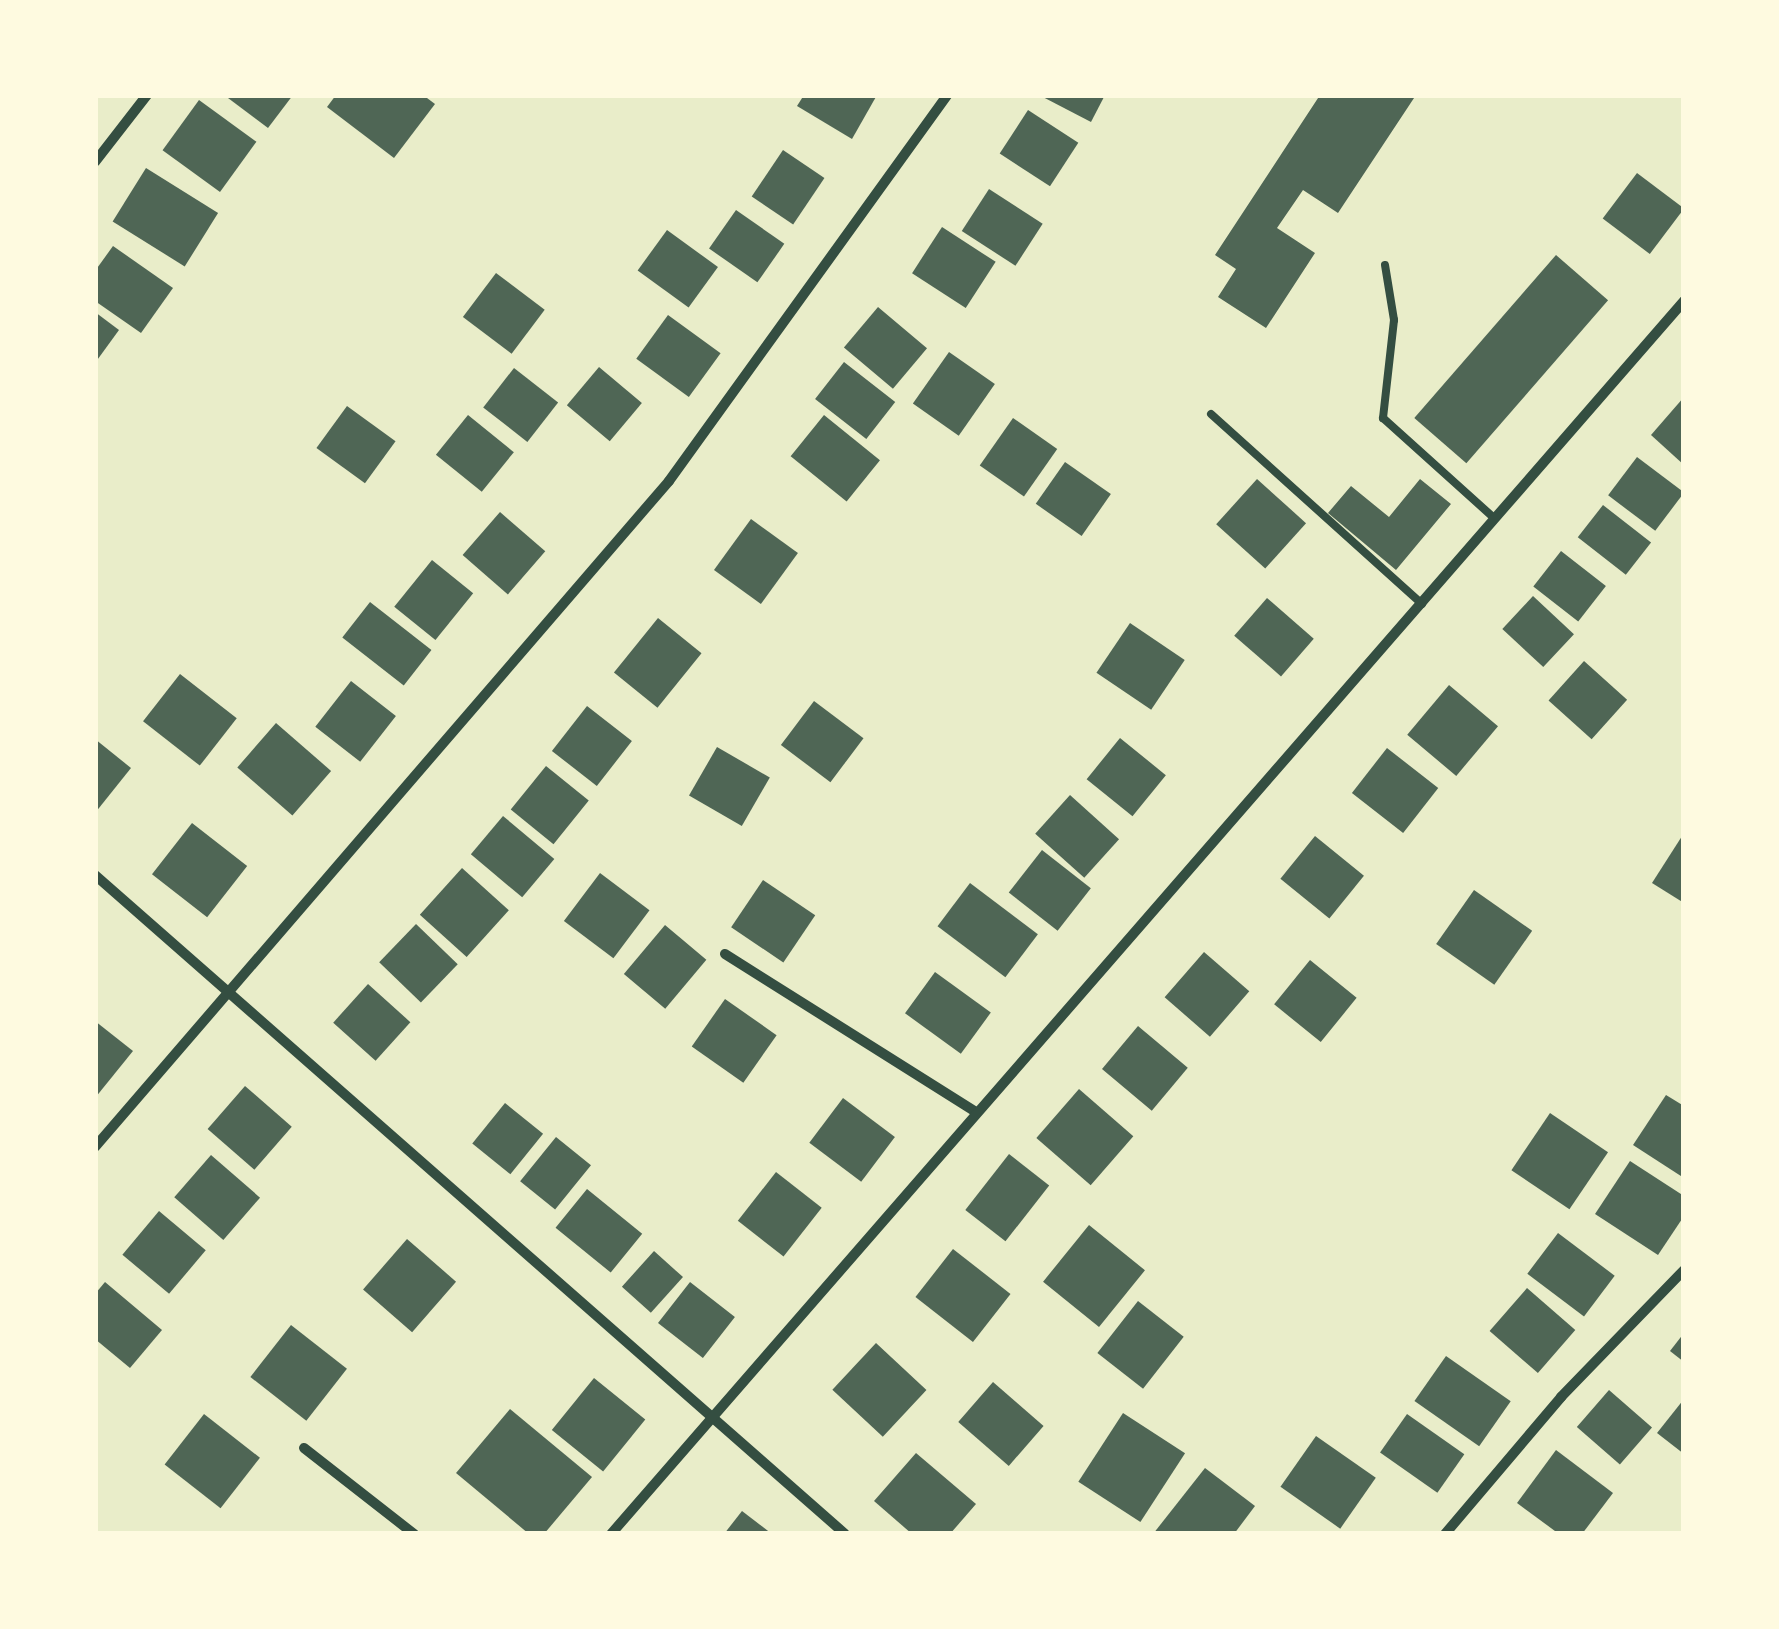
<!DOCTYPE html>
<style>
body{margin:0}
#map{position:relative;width:1779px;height:1629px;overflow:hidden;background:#e9edc9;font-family:Mulish,sans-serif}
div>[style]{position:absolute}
.building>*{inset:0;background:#4f6655;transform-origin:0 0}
.service>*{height:8px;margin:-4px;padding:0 4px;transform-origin:4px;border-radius:4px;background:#344e41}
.minor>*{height:10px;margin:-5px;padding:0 5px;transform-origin:5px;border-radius:5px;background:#344e41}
span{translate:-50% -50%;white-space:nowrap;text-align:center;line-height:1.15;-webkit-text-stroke:9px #fefae0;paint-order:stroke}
.frame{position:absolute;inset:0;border:98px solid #fefae0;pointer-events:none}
</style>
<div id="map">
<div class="building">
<div style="clip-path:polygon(224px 95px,293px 95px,268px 128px)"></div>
<div style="clip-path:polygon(336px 95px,423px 95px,435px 104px,394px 158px,327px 107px)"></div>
<div style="clip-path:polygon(804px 95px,877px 95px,852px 139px,797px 106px)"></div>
<div style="clip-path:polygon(1039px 95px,1105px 95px,1091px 122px)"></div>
<div style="clip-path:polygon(1320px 95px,1416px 95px,1338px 213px,1303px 190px,1277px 228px,1315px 253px,1266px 328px,1218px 297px,1236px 269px,1215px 255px)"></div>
<div style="left:199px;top:100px;width:71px;height:62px;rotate:36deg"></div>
<div style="left:1028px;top:110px;width:60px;height:52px;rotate:33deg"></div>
<div style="left:783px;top:150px;width:50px;height:56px;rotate:34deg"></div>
<div style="left:146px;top:168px;width:85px;height:63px;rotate:32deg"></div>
<div style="left:1637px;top:173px;width:59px;height:57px;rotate:37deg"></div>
<div style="left:989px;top:189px;width:64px;height:50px;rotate:33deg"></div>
<div style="left:736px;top:210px;width:59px;height:47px;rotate:35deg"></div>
<div style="left:942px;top:227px;width:64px;height:55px;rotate:33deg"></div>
<div style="left:667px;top:230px;width:63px;height:50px;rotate:36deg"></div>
<div style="clip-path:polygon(113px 246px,173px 288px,141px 333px,95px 301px,95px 271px)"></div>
<div style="left:1556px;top:255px;width:69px;height:216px;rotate:41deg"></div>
<div style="left:496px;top:273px;width:61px;height:55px;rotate:37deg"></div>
<div style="left:878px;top:307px;width:64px;height:53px;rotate:40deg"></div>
<div style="clip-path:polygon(95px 312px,119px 330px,95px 363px)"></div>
<div style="left:668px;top:315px;width:65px;height:54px;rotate:36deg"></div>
<div style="left:949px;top:352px;width:56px;height:63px;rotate:35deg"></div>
<div style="left:844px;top:362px;width:65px;height:47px;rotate:38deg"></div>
<div style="left:599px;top:367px;width:56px;height:50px;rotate:40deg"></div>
<div style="left:514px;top:368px;width:56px;height:50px;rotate:38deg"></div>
<div style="clip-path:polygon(1684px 397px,1684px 465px,1651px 435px)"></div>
<div style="left:347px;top:406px;width:60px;height:52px;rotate:36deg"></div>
<div style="left:468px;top:415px;width:59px;height:51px;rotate:39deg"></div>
<div style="left:824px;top:415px;width:72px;height:53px;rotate:39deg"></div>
<div style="left:1013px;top:418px;width:54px;height:58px;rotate:35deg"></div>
<div style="left:1637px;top:457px;width:59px;height:48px;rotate:37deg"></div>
<div style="left:1065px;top:462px;width:56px;height:51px;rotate:35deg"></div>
<div style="left:1257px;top:479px;width:66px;height:61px;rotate:42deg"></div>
<div style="clip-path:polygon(1420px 479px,1451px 504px,1396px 570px,1328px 513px,1351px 486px,1389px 517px)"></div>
<div style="left:1603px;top:505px;width:61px;height:41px;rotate:38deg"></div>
<div style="left:500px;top:512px;width:60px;height:57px;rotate:41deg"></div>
<div style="left:751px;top:519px;width:58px;height:63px;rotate:36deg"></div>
<div style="left:1561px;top:551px;width:57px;height:45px;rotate:38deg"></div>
<div style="left:432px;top:560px;width:53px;height:60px;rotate:39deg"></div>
<div style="left:1533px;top:596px;width:56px;height:45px;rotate:43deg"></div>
<div style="left:1267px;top:598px;width:62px;height:50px;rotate:41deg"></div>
<div style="left:370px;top:602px;width:78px;height:45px;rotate:38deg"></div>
<div style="left:658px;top:618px;width:56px;height:70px;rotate:39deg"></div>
<div style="left:1130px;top:623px;width:66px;height:60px;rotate:34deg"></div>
<div style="left:1584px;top:661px;width:58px;height:53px;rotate:42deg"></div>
<div style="left:180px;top:674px;width:72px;height:60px;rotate:38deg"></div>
<div style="left:351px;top:681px;width:57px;height:58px;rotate:38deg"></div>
<div style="left:1449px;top:685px;width:64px;height:65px;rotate:40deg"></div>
<div style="left:814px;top:701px;width:62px;height:55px;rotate:37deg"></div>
<div style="left:587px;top:706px;width:57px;height:57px;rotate:38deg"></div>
<div style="left:276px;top:723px;width:73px;height:59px;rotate:41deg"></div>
<div style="left:1120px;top:738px;width:59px;height:53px;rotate:39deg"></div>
<div style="clip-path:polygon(95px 739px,131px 768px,95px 813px)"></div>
<div style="left:717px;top:747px;width:61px;height:56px;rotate:30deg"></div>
<div style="left:1387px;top:748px;width:65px;height:57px;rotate:38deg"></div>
<div style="left:546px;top:766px;width:55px;height:56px;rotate:39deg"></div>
<div style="left:1070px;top:795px;width:66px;height:52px;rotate:42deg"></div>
<div style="left:503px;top:816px;width:67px;height:50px;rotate:40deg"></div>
<div style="left:192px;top:823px;width:70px;height:65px;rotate:38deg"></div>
<div style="clip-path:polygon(1684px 833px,1684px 903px,1652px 883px)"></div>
<div style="left:1315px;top:836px;width:63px;height:55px;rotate:39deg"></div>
<div style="left:1042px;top:850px;width:62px;height:54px;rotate:38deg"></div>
<div style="left:462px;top:868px;width:63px;height:63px;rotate:42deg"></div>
<div style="left:600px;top:873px;width:62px;height:60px;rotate:37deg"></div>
<div style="left:763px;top:880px;width:63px;height:57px;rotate:34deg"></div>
<div style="left:970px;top:883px;width:85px;height:54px;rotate:37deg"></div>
<div style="left:1474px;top:890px;width:71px;height:66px;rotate:35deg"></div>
<div style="left:416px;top:924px;width:58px;height:53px;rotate:44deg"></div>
<div style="left:665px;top:925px;width:54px;height:64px;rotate:40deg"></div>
<div style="left:1204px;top:952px;width:60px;height:60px;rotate:41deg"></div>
<div style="left:1310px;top:960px;width:60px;height:57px;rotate:39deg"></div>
<div style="left:935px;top:972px;width:69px;height:51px;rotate:36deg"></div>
<div style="left:368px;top:984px;width:57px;height:52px;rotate:42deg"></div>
<div style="left:725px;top:999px;width:63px;height:58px;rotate:35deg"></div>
<div style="clip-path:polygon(95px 1021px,133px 1051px,95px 1098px)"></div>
<div style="left:1138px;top:1026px;width:65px;height:56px;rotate:40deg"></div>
<div style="left:245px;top:1086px;width:62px;height:57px;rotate:41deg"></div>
<div style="left:1079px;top:1089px;width:72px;height:65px;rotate:41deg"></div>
<div style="clip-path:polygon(1666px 1095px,1684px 1106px,1684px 1178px,1633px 1145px)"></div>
<div style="left:843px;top:1098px;width:65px;height:56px;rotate:37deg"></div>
<div style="left:505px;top:1103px;width:49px;height:52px;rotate:39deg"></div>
<div style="left:1550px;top:1113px;width:70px;height:69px;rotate:34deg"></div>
<div style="left:556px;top:1137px;width:45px;height:57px;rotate:39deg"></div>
<div style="left:1009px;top:1154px;width:51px;height:71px;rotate:38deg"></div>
<div style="left:211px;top:1155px;width:65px;height:56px;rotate:41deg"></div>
<div style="clip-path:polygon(1630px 1161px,1684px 1196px,1684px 1216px,1658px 1255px,1595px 1214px)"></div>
<div style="left:776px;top:1172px;width:58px;height:62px;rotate:38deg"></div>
<div style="left:587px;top:1189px;width:71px;height:50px;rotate:39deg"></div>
<div style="left:159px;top:1211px;width:61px;height:57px;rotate:40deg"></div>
<div style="left:1089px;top:1225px;width:72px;height:73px;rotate:39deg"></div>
<div style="left:1558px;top:1233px;width:71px;height:51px;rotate:37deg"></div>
<div style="left:407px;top:1239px;width:65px;height:67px;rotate:41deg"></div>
<div style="left:953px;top:1249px;width:73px;height:61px;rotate:38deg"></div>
<div style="left:654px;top:1251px;width:39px;height:48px;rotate:42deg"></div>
<div style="clip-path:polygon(105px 1282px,162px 1330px,130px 1368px,95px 1339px,95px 1294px)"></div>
<div style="left:690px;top:1282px;width:57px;height:52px;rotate:38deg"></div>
<div style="left:1527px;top:1288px;width:64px;height:57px;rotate:41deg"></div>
<div style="left:1138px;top:1301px;width:58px;height:66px;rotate:38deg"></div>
<div style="left:291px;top:1325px;width:71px;height:66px;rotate:38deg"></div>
<div style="clip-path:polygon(1684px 1333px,1684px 1362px,1670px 1351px)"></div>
<div style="left:876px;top:1343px;width:69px;height:64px;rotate:43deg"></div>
<div style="left:1446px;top:1356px;width:79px;height:55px;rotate:35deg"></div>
<div style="left:594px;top:1378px;width:66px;height:67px;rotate:39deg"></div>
<div style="left:993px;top:1382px;width:67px;height:53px;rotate:41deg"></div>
<div style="left:1609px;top:1390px;width:57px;height:49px;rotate:41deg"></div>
<div style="clip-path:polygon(1684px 1399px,1684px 1454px,1657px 1433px)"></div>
<div style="clip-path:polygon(510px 1409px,592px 1477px,544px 1534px,529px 1534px,456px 1473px)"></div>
<div style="left:1123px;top:1413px;width:74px;height:82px;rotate:33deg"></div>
<div style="left:204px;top:1414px;width:71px;height:64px;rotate:38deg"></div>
<div style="left:1407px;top:1414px;width:70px;height:47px;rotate:35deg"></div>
<div style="left:1316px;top:1436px;width:73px;height:62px;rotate:35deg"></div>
<div style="clip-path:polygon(1556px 1450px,1613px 1493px,1582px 1534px,1559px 1534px,1517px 1503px)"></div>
<div style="clip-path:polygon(916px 1453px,976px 1504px,950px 1534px,912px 1534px,874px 1501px)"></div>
<div style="clip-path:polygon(1205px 1468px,1255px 1506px,1234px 1534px,1153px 1534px)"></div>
<div style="clip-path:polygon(742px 1511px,772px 1534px,724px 1534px)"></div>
</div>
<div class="service">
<div style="left:1385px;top:265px;width:56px;rotate:80.7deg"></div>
<div style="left:1394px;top:320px;width:99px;rotate:96.4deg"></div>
<div style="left:1383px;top:418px;width:149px;rotate:42deg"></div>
<div style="left:1211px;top:414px;width:284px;rotate:42deg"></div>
</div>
<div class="minor">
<div style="left:95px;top:162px;width:85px;rotate:-52.2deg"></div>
<div style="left:95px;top:875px;width:998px;rotate:41.3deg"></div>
<div style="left:725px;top:954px;width:297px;rotate:32.2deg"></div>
<div style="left:95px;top:1147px;width:879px;rotate:-49.24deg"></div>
<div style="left:669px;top:481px;width:476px;rotate:-54.2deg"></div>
<div style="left:304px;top:1448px;width:140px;rotate:38deg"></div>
<div style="left:611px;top:1534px;width:1635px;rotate:-48.97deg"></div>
<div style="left:1445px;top:1534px;width:180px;rotate:-49.7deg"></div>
<div style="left:1561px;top:1397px;width:177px;rotate:-45.9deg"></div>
</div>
<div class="frame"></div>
</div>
